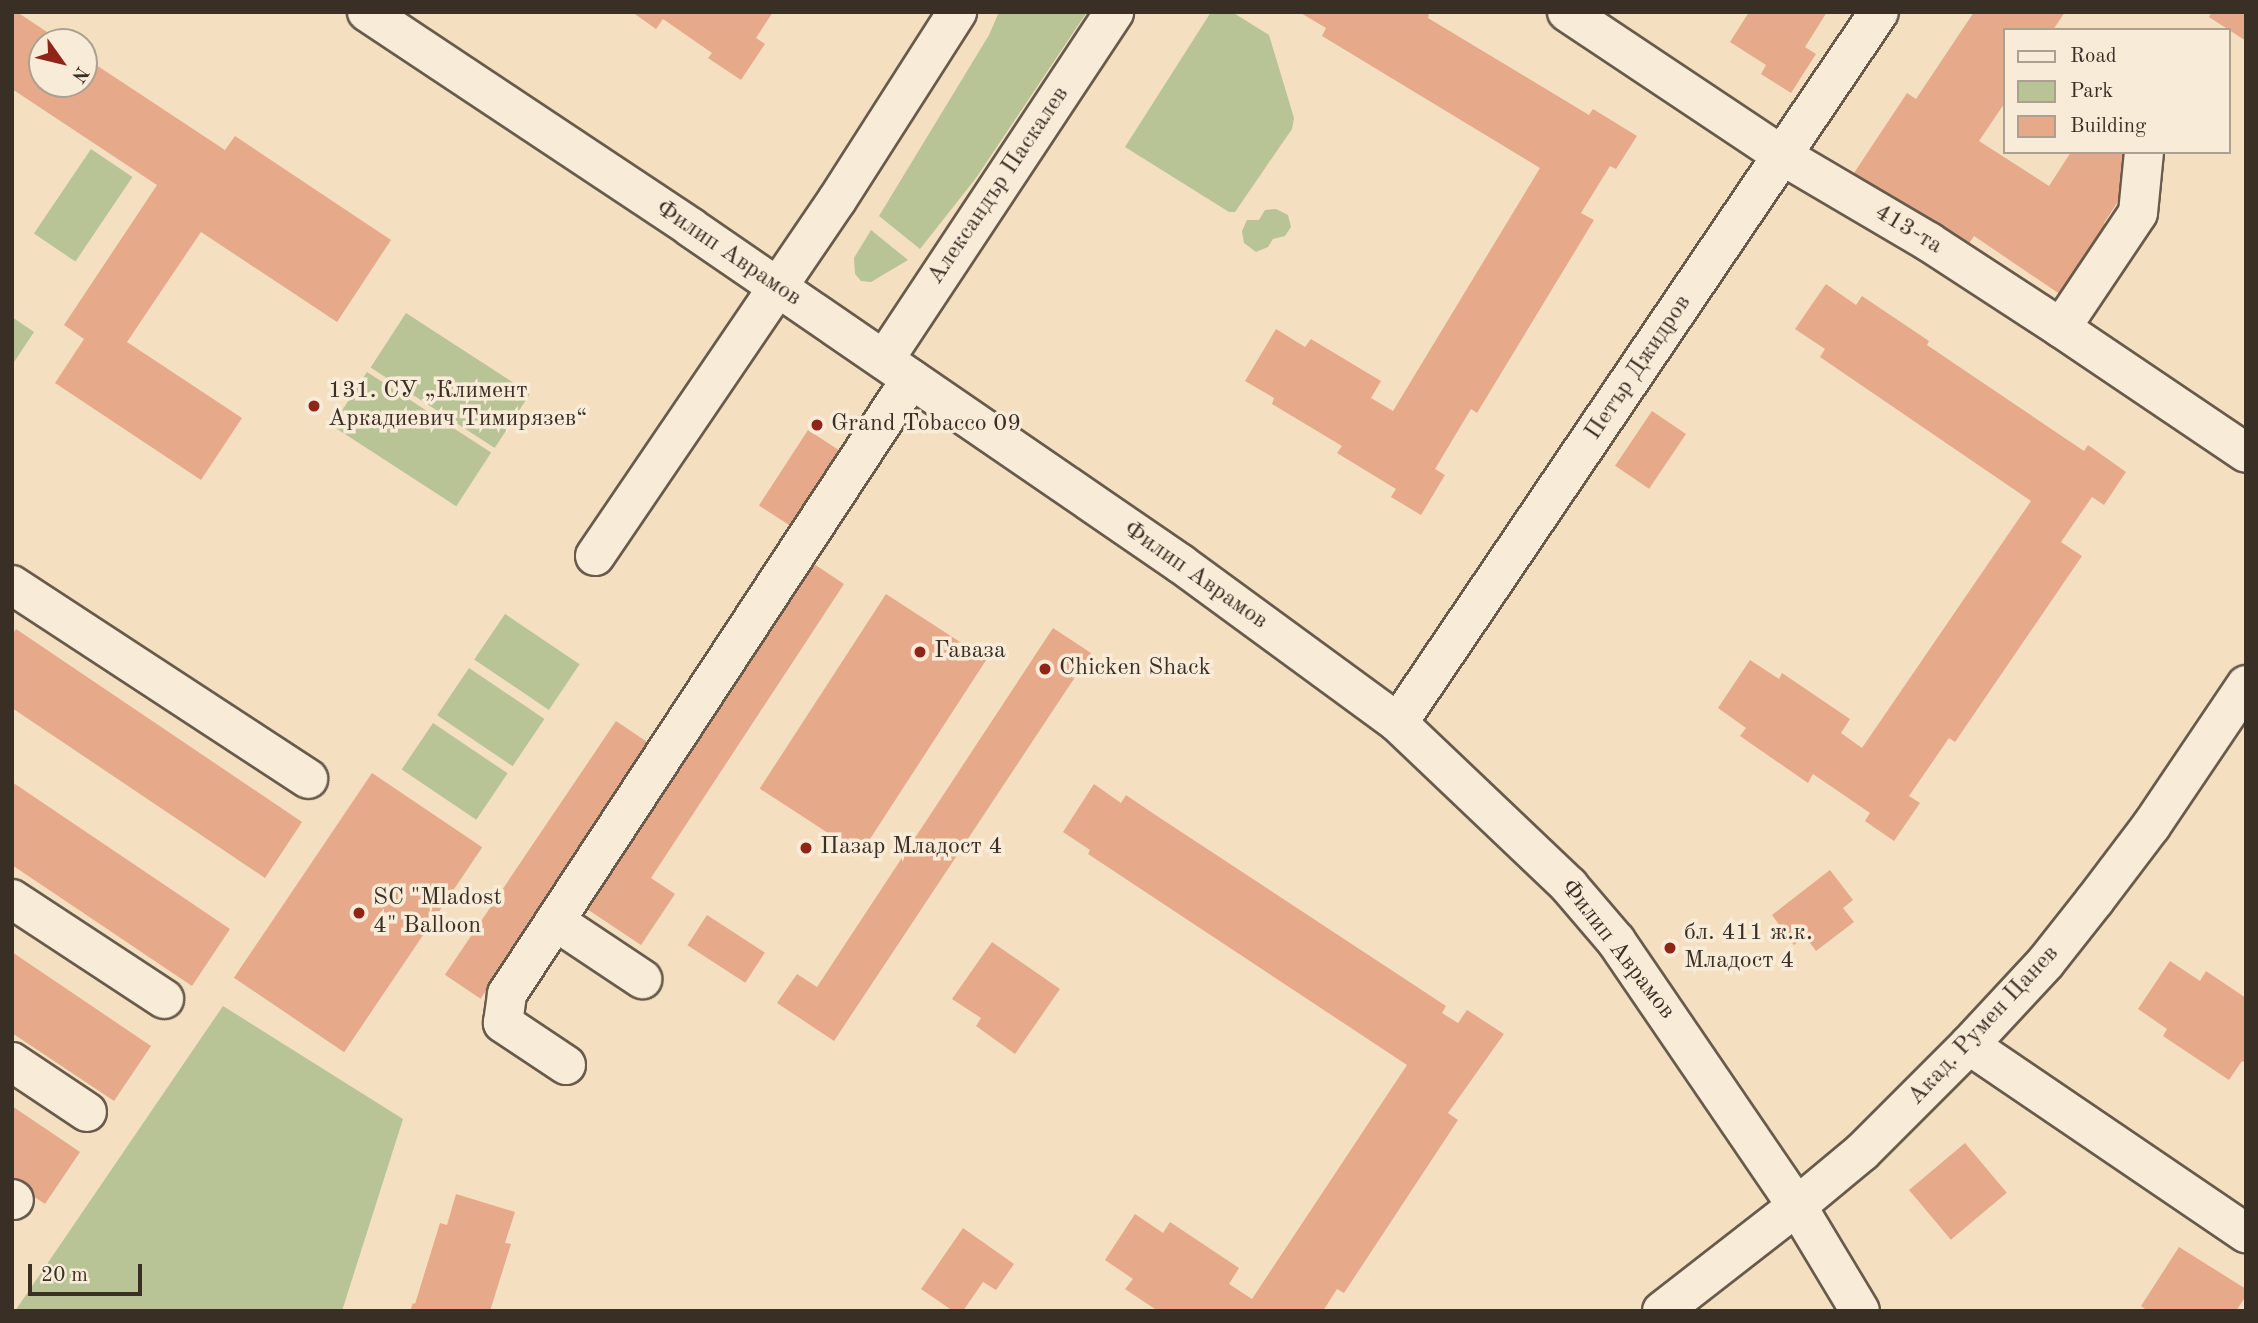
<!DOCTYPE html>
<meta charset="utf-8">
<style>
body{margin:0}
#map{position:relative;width:2258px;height:1323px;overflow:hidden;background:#f4e0c1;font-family:"Old Standard TT",serif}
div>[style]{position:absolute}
.green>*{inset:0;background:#b8c396;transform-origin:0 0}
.building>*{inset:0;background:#e6a98a;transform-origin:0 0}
.roads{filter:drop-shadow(2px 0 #685b4c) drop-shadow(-2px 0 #685b4c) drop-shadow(0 2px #685b4c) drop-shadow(0 -2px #685b4c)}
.minor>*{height:38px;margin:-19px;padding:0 19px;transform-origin:19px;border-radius:19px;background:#f8ebd7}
.dots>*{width:19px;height:19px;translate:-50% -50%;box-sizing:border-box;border:4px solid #f8ebd7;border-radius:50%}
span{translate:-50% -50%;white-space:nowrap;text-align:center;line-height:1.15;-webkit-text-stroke:7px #f8ebd7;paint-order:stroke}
.street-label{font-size:24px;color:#392f25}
.poi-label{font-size:24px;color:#392f25}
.left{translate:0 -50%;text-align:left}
.frame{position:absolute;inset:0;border:14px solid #392f25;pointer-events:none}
.legend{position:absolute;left:2003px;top:28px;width:228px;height:126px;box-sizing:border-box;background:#f8ebd7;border:2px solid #aca090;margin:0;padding:9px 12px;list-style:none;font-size:21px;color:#392f25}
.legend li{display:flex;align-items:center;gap:14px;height:35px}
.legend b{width:35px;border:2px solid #aca090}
.north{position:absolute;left:28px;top:28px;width:70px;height:70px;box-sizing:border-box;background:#f8ebd7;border:2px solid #aca090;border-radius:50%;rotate:124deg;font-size:19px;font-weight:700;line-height:28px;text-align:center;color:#392f25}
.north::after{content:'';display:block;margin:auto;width:24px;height:32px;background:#8f2418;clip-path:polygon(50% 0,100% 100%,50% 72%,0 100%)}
.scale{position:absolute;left:28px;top:1264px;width:114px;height:32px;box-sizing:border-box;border:4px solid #392f25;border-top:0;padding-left:9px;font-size:21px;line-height:24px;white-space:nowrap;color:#392f25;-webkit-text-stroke:5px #f8ebd7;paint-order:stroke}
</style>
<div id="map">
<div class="green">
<div style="clip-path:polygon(999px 12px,1087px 12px,976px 178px,920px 249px,879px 216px,989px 35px)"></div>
<div style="clip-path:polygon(1211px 12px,1232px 12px,1269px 35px,1294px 118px,1292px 129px,1235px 212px,1229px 212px,1125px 147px)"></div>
<div style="left:91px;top:149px;width:50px;height:102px;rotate:34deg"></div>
<div style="clip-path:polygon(1276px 209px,1288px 215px,1291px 227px,1285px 236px,1273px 239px,1268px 247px,1256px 252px,1244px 243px,1242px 231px,1247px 220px,1259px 220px,1265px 210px)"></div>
<div style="clip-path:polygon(871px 230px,908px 260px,871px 282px,861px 281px,855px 274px,854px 258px)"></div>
<div style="left:406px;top:313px;width:148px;height:65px;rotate:33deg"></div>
<div style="clip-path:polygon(12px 317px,34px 332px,12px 365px)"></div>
<div style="left:367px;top:372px;width:148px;height:64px;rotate:33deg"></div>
<div style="left:505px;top:614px;width:90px;height:55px;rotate:34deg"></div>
<div style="left:469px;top:668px;width:91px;height:57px;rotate:34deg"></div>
<div style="left:433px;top:723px;width:90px;height:56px;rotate:34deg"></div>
<div style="clip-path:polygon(223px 1006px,403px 1119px,342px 1311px,15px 1311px)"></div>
</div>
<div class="building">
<div style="clip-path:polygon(12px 12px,17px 12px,62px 42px,42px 42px,42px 84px,84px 84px,84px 57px,225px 150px,235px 136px,391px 240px,337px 322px,201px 232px,127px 342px,242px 418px,201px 480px,55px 383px,84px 339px,64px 325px,157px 185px,12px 89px)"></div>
<div style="clip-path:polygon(632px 12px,773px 12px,756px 38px,765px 44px,741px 80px,708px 58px,712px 53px,663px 19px,656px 29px)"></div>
<div style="clip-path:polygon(1299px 12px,1425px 12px,1429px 15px,1428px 18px,1589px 115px,1593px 109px,1637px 136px,1616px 169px,1610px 166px,1581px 213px,1594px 220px,1477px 413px,1471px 409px,1435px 469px,1445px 475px,1421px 515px,1391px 497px,1396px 489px,1337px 453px,1342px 446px,1272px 404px,1274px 398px,1245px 381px,1276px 329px,1305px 347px,1311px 339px,1381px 381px,1371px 398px,1393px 411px,1540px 168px,1322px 36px,1326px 28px)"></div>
<div style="clip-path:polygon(1749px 12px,1827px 12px,1805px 47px,1816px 54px,1791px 93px,1761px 74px,1766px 65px,1730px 42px)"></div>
<div style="clip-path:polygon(1974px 12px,2065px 12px,2053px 30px,2004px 30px,2004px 104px,1979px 141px,2049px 186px,2071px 152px,2119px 152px,2133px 162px,2120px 181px,2128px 186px,2104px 223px,2116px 231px,2070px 301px,1974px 236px,1966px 248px,1854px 173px,1907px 93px,1916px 99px)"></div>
<div style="clip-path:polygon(2212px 12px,2246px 12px,2246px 41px,2209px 17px)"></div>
<div style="clip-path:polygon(1826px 284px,1856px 305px,1862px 296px,1929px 341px,1927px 345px,2084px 451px,2088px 445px,2126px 472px,2104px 505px,2092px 497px,2061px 542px,2082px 556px,1955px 742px,1949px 738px,1909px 796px,1920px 803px,1894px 841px,1865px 821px,1870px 813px,1813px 774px,1808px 783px,1740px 736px,1746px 728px,1718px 708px,1750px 660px,1779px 679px,1782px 673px,1850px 719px,1841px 733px,1862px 748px,2031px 501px,1820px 357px,1825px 349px,1795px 329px)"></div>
<div style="left:1652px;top:411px;width:41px;height:66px;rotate:34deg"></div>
<div style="left:808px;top:430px;width:44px;height:90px;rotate:33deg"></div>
<div style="clip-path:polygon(808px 560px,844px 584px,651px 878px,675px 894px,641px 945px,581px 905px)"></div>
<div style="left:886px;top:594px;width:120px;height:232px;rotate:33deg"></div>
<div style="clip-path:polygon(1053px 628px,1091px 653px,834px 1041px,777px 1003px,797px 974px,817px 987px)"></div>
<div style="clip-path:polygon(16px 629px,302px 822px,265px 878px,12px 708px,12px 635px)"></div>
<div style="left:616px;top:721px;width:43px;height:306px;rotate:34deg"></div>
<div style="left:372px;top:773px;width:133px;height:247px;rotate:34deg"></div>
<div style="clip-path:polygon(12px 782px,230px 929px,192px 986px,12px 865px)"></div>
<div style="clip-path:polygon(1094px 784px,1121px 803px,1126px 795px,1154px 814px,1446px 1006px,1442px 1013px,1458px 1023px,1467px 1010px,1504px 1034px,1448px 1113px,1458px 1120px,1344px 1293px,1337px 1289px,1323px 1311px,1158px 1311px,1125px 1289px,1133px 1279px,1105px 1260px,1135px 1214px,1163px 1233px,1170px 1222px,1239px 1268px,1229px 1284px,1252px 1299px,1407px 1065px,1088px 854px,1090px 850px,1063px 832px)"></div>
<div style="clip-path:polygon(1830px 870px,1853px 900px,1843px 908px,1854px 922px,1816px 951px,1805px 936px,1794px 945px,1772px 915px)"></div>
<div style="left:707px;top:915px;width:69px;height:36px;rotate:33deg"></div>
<div style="clip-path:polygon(992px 942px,1060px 989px,1015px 1054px,976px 1026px,981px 1018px,952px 999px)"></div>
<div style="clip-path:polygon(12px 952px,151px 1046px,114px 1101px,12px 1033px)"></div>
<div style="clip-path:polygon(2170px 961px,2200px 981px,2206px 971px,2246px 998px,2246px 1063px,2242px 1061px,2229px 1080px,2163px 1036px,2167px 1029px,2138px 1009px)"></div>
<div style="clip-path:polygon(12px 1106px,80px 1152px,45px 1204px,12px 1182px)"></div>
<div style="left:1965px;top:1143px;width:65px;height:73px;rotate:50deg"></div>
<div style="clip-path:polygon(456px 1194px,515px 1212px,505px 1243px,511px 1244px,490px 1311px,410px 1311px,413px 1303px,415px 1304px,440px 1223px,447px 1225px)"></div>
<div style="clip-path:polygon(963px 1228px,1014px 1264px,996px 1290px,983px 1282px,963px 1311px,953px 1311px,921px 1289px)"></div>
<div style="clip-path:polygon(2179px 1247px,2246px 1289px,2246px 1296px,2236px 1311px,2148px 1311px,2141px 1306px)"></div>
</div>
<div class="roads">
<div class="minor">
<div style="left:367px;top:12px;width:388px;rotate:33.6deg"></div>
<div style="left:690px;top:227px;width:596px;rotate:34.46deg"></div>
<div style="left:1181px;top:564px;width:269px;rotate:36.2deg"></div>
<div style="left:1398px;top:723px;width:236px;rotate:43.6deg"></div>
<div style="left:1569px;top:886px;width:72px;rotate:49.5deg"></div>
<div style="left:1616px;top:941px;width:321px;rotate:55.7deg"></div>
<div style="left:1797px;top:1206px;width:122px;rotate:59deg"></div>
<div style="left:1567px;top:12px;width:260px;rotate:33.7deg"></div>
<div style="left:1783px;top:156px;width:169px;rotate:30.5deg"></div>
<div style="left:1929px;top:242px;width:158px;rotate:33.1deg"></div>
<div style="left:2061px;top:328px;width:223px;rotate:34deg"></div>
<div style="left:2061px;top:328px;width:138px;rotate:-56.2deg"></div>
<div style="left:2138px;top:213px;width:61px;rotate:-84.4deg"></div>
<div style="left:884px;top:360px;width:417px;rotate:-56.5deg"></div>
<div style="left:595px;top:556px;width:430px;rotate:-55.8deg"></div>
<div style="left:837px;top:200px;width:223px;rotate:-57.4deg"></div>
<div style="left:12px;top:585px;width:354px;rotate:33.2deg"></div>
<div style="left:1398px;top:723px;width:858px;rotate:-55.92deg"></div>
<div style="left:12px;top:899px;width:182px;rotate:33.3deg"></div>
<div style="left:555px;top:921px;width:105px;rotate:33.7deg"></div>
<div style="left:1969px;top:1045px;width:335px;rotate:34.2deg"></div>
<div style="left:12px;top:1062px;width:90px;rotate:33.7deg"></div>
<div style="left:566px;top:1065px;width:76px;rotate:-146.3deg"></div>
<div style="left:503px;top:1023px;width:29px;rotate:-82deg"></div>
<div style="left:507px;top:994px;width:736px;rotate:-56.7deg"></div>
<div style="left:12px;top:1199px;width:2px;rotate:27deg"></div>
<div style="left:1662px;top:1311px;width:171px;rotate:-37.9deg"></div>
<div style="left:1797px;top:1206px;width:85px;rotate:-39.7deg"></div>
<div style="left:1862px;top:1152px;width:151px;rotate:-45deg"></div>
<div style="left:1969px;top:1045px;width:113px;rotate:-47.1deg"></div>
<div style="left:2046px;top:962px;width:79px;rotate:-51.7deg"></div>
<div style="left:2095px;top:900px;width:93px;rotate:-52.9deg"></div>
<div style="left:2151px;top:826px;width:170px;rotate:-56deg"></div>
</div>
</div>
<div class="dots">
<div style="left:314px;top:406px;background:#8f2418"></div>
<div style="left:817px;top:425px;background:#8f2418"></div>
<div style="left:920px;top:652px;background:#8f2418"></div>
<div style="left:1045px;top:669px;background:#8f2418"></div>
<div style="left:806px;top:848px;background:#8f2418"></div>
<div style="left:359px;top:913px;background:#8f2418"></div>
<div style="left:1670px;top:948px;background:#8f2418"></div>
</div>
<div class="street-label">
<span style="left:999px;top:186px;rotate:-56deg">Александър Паскалев</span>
<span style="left:1908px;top:230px;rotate:31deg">413-та</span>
<span style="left:728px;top:254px;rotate:34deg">Филип Аврамов</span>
<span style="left:1639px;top:368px;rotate:-56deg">Петър Джидров</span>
<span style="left:1195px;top:576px;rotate:35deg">Филип Аврамов</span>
<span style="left:1617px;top:950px;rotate:52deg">Филип Аврамов</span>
<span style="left:1984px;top:1026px;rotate:-47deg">Акад. Румен Цанев</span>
</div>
<div class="poi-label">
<span class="left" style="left:328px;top:406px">131. СУ „Климент<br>Аркадиевич Тимирязев“</span>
<span class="left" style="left:831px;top:425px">Grand Tobacco 09</span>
<span class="left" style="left:934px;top:652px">Гаваза</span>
<span class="left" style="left:1059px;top:669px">Chicken Shack</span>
<span class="left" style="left:820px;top:848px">Пазар Младост 4</span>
<span class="left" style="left:373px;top:913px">SC "Mladost<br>4" Balloon</span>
<span class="left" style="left:1684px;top:948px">бл. 411 ж.к.<br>Младост 4</span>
</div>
<div class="frame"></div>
<ul class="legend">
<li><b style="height:9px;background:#f8ebd7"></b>Road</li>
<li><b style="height:19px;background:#b8c396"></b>Park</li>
<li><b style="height:19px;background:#e6a98a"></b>Building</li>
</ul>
<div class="north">N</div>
<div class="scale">20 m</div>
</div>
